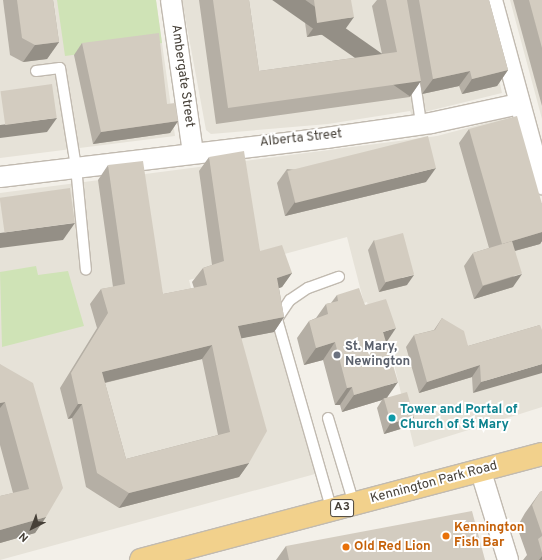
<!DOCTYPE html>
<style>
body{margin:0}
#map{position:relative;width:542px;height:560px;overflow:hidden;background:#f3f0e9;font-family:Overpass,sans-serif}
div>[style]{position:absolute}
.residential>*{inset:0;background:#e6e2d8}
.green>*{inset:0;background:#cfe3b6}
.roads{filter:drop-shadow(1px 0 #c1bab0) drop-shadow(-1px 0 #c1bab0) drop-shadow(0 1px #c1bab0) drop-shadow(0 -1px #c1bab0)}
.service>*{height:10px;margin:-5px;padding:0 5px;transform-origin:5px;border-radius:5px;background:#fff}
.minor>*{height:20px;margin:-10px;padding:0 10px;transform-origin:10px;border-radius:10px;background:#fff}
.trunk>*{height:22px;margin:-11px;padding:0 11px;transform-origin:11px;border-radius:11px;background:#f2d18c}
.wall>*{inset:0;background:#b5afa5}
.shaded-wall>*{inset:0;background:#948f86;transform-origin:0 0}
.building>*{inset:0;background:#d3ccc0;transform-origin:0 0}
.dots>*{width:11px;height:11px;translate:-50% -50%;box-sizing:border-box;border:2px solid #fff;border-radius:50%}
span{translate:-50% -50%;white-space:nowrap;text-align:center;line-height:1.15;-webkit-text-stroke:4px #fff;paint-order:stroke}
.shield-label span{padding:1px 3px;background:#fff;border:1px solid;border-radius:3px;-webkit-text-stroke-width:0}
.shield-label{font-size:12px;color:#464038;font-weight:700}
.street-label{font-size:13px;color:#464038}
.worship-label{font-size:13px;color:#5b616d;font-weight:700}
.left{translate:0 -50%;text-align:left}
.culture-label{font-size:13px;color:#0d838f;font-weight:700}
.food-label{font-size:13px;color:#c56008;font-weight:700}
.north{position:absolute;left:12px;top:508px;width:40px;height:40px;-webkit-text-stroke:3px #fff;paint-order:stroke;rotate:222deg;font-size:11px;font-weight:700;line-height:16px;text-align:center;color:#464038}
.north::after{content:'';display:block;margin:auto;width:14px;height:18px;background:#464038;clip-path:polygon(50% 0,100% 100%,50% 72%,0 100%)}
</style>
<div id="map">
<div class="residential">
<div style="clip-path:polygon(0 0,156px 0,175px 136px,0 158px)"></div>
<div style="clip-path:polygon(182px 0,481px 0,502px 93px,412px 115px,410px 111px,328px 124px,211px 134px,206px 130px)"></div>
<div style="clip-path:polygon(510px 0,542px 0,542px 119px)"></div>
<div style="clip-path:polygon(509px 117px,539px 227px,542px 226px,542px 407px,414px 447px,384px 323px,372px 320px,367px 302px,364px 303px,347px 237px,189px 280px,206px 347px,280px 328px,315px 474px,0 560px,0 193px,437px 136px)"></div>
</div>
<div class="green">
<div style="clip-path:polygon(57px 0,156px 0,162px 43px,65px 56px)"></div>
<div style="clip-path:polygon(36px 266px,38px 275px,68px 271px,84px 326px,2px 347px,0 272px)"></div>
</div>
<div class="roads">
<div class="service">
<div style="left:36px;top:71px;width:24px;rotate:-7deg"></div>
<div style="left:60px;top:68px;width:100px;rotate:80.8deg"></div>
<div style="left:76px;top:167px;width:103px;rotate:84.5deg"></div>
<div style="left:414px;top:76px;width:48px;rotate:81.5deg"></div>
<div style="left:328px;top:418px;width:90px;rotate:73.2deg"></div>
<div style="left:332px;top:511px;width:200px;rotate:-106deg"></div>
<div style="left:277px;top:319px;width:23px;rotate:-56deg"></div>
<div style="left:290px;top:300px;width:22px;rotate:-34deg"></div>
<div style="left:308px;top:288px;width:33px;rotate:-20deg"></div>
</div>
<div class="minor">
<div style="left:171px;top:0;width:154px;rotate:81.8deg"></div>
<div style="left:492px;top:0;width:191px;rotate:74.8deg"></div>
<div style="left:0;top:177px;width:328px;rotate:-6.8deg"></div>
<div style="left:326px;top:138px;width:106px;rotate:-8.1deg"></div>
<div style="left:431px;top:123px;width:90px;rotate:-12.2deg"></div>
<div style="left:481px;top:472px;width:92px;rotate:72.9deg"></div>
</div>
<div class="trunk">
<div style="left:141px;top:560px;width:415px;rotate:-14.8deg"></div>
</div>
</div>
<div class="wall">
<div style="clip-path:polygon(3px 0,53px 0,59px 42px,47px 59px,23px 62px,10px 55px)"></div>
<div style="clip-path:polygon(199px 0,249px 0,259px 71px,382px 54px,372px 6px,377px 0,489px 0,508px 70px,497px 86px,462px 94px,459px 86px,422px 94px,420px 82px,410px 97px,216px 124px)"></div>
<div style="clip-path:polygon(302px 0,351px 0,344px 31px,307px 37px)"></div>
<div style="clip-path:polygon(513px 0,542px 0,542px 106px)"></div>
<div style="clip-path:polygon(82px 43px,167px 104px,178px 121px,170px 133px,93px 144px,74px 55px)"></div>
<div style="clip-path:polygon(469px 129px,542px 204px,542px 241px,540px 244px,515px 251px,513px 287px,474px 299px,464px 266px,473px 253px,489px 248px,459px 143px)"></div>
<div style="clip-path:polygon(evenodd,209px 157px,260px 251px,292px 273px,282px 287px,279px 288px,284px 317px,274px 332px,241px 338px,249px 463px,239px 477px,119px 508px,86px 487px,72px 418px,68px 419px,60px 388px,97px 328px,90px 304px,101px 289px,113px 287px,98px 180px,108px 165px,163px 294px,194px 288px,192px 282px,203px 268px,212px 265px,199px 171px,209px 157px,202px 359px,218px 435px,126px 459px,105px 383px,202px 359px)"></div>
<div style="clip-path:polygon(287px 169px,426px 182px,285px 216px,277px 183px)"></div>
<div style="clip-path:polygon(374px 240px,407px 285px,379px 292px,368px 250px)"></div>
<div style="clip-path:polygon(337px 295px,365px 305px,386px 342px,387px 397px,414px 417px,407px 427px,384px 434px,377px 408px,382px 400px,342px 412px,340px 405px,335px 405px,323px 360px,304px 365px,297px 338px,309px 321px,316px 318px,326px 304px,331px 303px)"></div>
<div style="clip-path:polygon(442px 318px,468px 346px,540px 325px,473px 393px,472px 377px,419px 393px,406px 347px,414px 335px,434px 330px)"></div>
<div style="clip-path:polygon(0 364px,46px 517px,35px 533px,0 543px,0 496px,13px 493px,0 445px)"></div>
<div style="clip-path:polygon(542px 491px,542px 560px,523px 560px,527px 555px,517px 527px,525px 513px,540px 492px)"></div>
<div style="clip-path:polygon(286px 546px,485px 560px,276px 560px)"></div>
</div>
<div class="shaded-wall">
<div style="clip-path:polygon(354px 17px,344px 31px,307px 37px,317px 23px)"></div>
<div style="clip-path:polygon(59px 42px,47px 59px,23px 62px,35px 45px)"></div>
<div style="clip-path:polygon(508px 70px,497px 86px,462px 94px,472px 79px)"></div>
<div style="clip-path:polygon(470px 71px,459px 86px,422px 94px,433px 79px)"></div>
<div style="left:421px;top:81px;width:19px;height:195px;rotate:125deg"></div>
<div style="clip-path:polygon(57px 118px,47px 132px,0 138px,0 125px)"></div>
<div style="clip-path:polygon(178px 121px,170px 133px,93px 144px,101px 132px)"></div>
<div style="clip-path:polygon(436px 168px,426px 182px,285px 216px,295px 202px)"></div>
<div style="clip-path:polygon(75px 223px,63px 240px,0 248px,0 233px)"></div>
<div style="clip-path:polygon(542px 232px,542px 241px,540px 244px,492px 257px,502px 244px)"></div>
<div style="clip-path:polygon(292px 273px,282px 287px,266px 293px,277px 278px)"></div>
<div style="clip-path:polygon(522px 274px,513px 287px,474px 299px,483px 286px)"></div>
<div style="clip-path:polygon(414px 275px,407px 285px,379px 292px,386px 282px)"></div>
<div style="clip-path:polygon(284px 317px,274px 332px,228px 341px,238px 326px)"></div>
<div style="clip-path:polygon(396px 328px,384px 346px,383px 332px)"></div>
<div style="clip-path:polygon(335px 342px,323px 360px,304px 365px,316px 348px)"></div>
<div style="clip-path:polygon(212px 345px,202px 359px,91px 386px,102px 372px)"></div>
<div style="clip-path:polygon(542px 364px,542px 373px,473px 393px,481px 382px)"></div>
<div style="clip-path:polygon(480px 365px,472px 377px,419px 393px,427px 382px)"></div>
<div style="clip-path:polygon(398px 382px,386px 399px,384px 398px,382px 400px,342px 412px,354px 395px)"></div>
<div style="clip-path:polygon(352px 387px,340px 405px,335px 405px,347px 388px)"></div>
<div style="clip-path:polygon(5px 402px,0 408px,0 403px)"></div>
<div style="clip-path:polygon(78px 404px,82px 404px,72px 418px,68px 419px)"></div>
<div style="clip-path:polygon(414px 417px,407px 427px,384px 434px,390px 424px)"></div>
<div style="clip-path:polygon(249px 463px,239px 477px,119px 508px,129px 493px)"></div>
<div style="clip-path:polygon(46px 517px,35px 533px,0 543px,0 530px)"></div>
<div style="clip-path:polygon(542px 556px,542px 560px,539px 560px)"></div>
</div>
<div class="building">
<div style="clip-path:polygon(17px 0,53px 0,59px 42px,35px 45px,22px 38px)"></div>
<div style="clip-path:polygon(213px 0,249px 0,259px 71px,397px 52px,386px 0,407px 0,421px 81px,228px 108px)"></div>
<div style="clip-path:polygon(314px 0,351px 0,354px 17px,317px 23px)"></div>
<div style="clip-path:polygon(419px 0,489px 0,508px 70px,472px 79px,470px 71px,433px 79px)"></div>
<div style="clip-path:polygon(529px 0,542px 0,542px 48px)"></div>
<div style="clip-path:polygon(159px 33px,167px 104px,175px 103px,178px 121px,101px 132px,82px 43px)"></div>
<div style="left:52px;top:84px;width:34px;height:52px;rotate:82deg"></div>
<div style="clip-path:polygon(517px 116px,542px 204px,542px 232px,502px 244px,469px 129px)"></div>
<div style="left:428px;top:136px;width:33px;height:145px;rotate:76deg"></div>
<div style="clip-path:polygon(evenodd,244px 151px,260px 251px,282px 245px,292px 273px,277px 278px,284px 317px,238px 326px,267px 431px,249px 463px,129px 493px,97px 473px,82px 404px,78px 404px,71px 373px,108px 313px,101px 289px,125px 284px,108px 165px,143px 161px,163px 294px,207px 285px,203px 268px,224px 261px,209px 157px,244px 151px,212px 345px,230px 432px,126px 459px,102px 372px,212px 345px)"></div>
<div style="left:70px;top:188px;width:35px;height:71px;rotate:82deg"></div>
<div style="left:403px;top:233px;width:43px;height:30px;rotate:75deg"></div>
<div style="left:512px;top:241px;width:34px;height:41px;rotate:73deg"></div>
<div style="clip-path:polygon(359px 288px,365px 305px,386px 299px,396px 328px,383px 332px,398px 382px,354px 395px,352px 387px,347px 388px,335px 342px,316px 348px,309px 321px,328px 314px,326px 304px,338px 301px,337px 295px)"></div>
<div style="clip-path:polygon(442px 318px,464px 331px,468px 346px,540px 325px,542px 330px,542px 364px,481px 382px,480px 365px,427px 382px,414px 335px,435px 330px)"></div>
<div style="clip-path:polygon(0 364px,33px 383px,63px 488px,46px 517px,0 530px,0 496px,29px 489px,5px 402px,0 403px)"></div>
<div style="left:407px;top:392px;width:26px;height:24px;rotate:74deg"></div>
<div style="clip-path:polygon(542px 491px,542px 534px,532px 505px,540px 492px)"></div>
<div style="clip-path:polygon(472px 511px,485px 560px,289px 560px,286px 546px)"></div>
<div style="clip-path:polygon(542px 536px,542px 553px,538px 539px)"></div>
</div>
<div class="dots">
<div style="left:337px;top:355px;background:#6b7280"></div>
<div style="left:392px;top:418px;background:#0f9aa8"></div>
<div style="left:446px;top:536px;background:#e8710a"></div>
<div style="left:346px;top:547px;background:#e8710a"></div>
</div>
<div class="shield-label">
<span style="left:342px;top:508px">A3</span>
</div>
<div class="street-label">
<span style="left:182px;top:76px;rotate:82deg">Ambergate Street</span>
<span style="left:301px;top:139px;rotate:-6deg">Alberta Street</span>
<span style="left:434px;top:483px;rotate:-15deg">Kennington Park Road</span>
</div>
<div class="worship-label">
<span class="left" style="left:345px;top:355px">St. Mary,<br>Newington</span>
</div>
<div class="culture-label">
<span class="left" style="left:400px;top:418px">Tower and Portal of<br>Church of St Mary</span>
</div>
<div class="food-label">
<span class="left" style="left:454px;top:536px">Kennington<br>Fish Bar</span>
<span class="left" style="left:354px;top:547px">Old Red Lion</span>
</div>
<div class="north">N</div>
</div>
